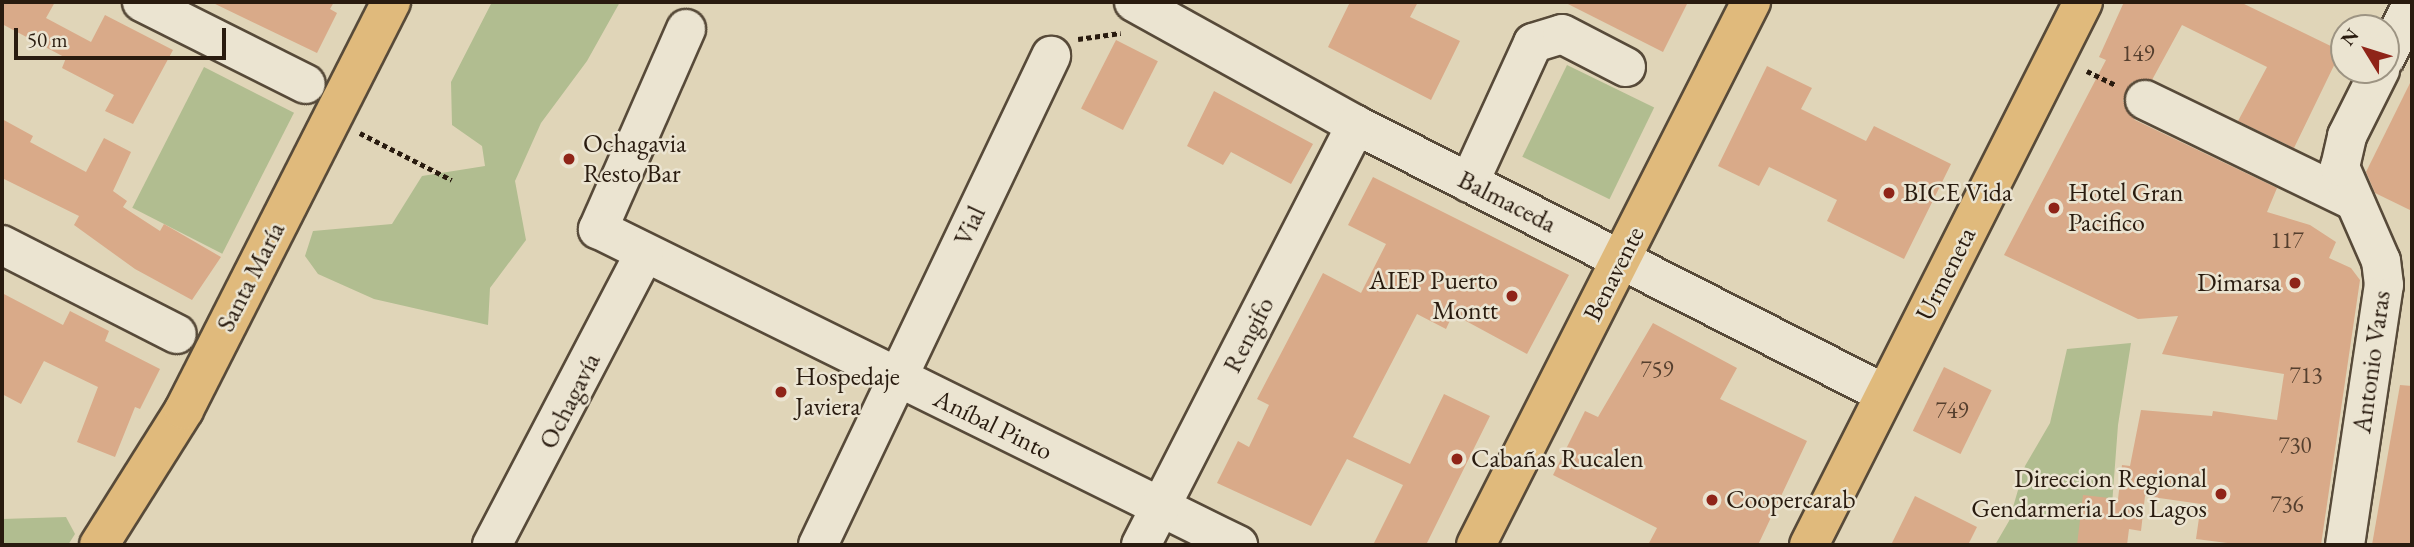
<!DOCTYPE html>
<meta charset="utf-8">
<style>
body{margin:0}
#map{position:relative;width:2414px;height:547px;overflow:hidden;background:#e0d5b8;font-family:"EB Garamond",serif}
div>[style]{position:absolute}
.green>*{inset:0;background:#b1bd90;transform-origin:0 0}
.building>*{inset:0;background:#d9aa89;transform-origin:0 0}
.path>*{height:4.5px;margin-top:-2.25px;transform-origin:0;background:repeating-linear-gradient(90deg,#291b0f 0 5px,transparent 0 8.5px)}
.roads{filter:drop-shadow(2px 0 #574a39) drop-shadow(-2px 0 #574a39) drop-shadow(0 2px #574a39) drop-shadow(0 -2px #574a39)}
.minor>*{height:38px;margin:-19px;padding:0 19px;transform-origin:19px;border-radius:19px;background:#ebe4d1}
.major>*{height:38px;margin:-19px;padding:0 19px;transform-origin:19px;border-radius:19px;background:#e0ba7c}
.dots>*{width:19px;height:19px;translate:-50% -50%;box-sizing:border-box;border:4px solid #ebe4d1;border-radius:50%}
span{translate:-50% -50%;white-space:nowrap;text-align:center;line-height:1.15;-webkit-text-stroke:5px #ebe4d1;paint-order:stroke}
.number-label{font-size:23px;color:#553f2e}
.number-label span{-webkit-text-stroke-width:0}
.poi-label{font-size:26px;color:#291b0f}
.left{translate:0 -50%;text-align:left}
.right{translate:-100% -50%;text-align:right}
.street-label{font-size:26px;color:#291b0f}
.frame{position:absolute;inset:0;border:4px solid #291b0f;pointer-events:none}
.north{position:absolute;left:2330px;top:14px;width:70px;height:70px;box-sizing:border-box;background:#ebe4d1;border:2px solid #9d9483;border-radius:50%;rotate:308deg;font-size:19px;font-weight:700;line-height:28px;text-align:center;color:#291b0f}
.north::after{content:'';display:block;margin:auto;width:24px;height:32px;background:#8f2418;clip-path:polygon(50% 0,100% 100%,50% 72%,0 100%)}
.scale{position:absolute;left:14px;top:28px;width:212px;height:32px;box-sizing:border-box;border:4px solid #291b0f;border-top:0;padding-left:9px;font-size:21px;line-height:24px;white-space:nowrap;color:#291b0f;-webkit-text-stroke:5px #ebe4d1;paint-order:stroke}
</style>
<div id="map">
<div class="green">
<div style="clip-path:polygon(492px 2px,620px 2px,587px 61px,541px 123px,515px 181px,526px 240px,490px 288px,488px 325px,374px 299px,318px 274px,305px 256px,313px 231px,392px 224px,422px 176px,485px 166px,482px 146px,452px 125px,451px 82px)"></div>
<div style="left:1567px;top:65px;width:97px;height:102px;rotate:26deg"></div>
<div style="left:204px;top:67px;width:101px;height:158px;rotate:27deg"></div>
<div style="clip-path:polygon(2131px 343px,2118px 425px,2109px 545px,1995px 545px,2009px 521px,2025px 466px,2050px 423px,2067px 349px)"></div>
<div style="clip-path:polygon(66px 517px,75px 534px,68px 545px,2px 545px,2px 519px)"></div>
</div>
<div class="building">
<div style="clip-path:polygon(2px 2px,55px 2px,46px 18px,91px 42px,105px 15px,173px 50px,133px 124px,105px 111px,114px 95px,62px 68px,66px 58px,2px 24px)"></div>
<div style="clip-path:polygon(211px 2px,334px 2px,330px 9px,337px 13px,317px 53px)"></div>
<div style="clip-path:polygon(1350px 2px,1418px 2px,1410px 17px,1460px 41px,1431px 100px,1328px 47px)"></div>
<div style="clip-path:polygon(1564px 2px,1688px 2px,1663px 52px)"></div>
<div style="clip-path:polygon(2124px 2px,2240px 2px,2341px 51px,2294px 148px,2238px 121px,2267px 67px,2182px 25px,2152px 80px,2132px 82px,2123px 101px,2135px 120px,2277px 188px,2267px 212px,2310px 225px,2336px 242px,2329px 258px,2351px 268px,2360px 280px,2321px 545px,2243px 545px,2196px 539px,2201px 504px,2145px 496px,2141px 531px,2129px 529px,2127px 545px,2077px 545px,2083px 495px,2118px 499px,2122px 465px,2130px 466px,2141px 410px,2212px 416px,2213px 411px,2277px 420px,2284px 374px,2162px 354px,2178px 316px,2138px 319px,2004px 255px,2106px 60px,2099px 57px)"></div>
<div style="left:1116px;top:40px;width:47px;height:77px;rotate:27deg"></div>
<div style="clip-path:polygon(1767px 66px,1812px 88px,1801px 109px,1866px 141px,1874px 126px,1951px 164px,1904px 259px,1827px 221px,1837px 200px,1769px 167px,1759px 186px,1718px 166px)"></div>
<div style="clip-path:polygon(2412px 79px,2412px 211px,2375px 193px,2366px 172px)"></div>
<div style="clip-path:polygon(1214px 91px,1313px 144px,1291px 184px,1231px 152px,1223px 165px,1187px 146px)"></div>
<div style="clip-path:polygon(2px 119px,33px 136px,30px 142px,86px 172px,104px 138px,131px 152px,113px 191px,127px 201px,123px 207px,160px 231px,164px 224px,221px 257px,192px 300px,135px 269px,74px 225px,79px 216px,2px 178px)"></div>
<div style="clip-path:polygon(1373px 177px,1569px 275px,1527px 354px,1453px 314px,1446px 329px,1417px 314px,1353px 437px,1410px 464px,1444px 394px,1490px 416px,1426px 545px,1373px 545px,1403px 485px,1347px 459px,1311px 526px,1217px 483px,1238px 441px,1249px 447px,1269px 405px,1257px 399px,1323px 273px,1361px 293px,1386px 244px,1348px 225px)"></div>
<div style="clip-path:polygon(2px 293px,63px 325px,70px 311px,109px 331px,105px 341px,160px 369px,140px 409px,135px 407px,115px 457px,77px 442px,98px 387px,44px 361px,21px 404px,2px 394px)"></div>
<div style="clip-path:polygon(1653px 323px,1737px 368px,1720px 399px,1807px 441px,1758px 545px,1648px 545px,1657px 528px,1553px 475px,1585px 411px,1598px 417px)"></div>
<div style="left:1944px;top:367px;width:53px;height:71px;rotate:26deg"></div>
<div style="clip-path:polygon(2400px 385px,2412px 386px,2412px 545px,2372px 545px)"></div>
<div style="clip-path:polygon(1915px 496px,1977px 527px,1968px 545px,1891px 545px)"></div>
</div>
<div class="path">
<div style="left:1078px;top:39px;width:43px;rotate:-7.9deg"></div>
<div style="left:2087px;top:71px;width:32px;rotate:26deg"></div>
<div style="left:360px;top:133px;width:103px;rotate:27.1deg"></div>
</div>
<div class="roads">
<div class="minor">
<div style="left:142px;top:2px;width:183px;rotate:26.6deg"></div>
<div style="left:1134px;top:2px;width:254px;rotate:29deg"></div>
<div style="left:1356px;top:125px;width:593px;rotate:26.95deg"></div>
<div style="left:686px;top:29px;width:219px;rotate:113.7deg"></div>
<div style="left:598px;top:229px;width:714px;rotate:26.28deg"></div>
<div style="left:2386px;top:57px;width:59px;rotate:-63.9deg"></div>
<div style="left:2145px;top:100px;width:232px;rotate:25.8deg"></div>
<div style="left:1469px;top:183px;width:154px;rotate:-65.4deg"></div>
<div style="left:1533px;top:43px;width:30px;rotate:-17deg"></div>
<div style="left:1562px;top:34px;width:72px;rotate:27.3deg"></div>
<div style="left:2px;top:245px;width:196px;rotate:27deg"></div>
<div style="left:492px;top:545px;width:328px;rotate:-62.4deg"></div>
<div style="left:818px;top:545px;width:542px;rotate:-64.52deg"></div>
<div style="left:1141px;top:545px;width:472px;rotate:-62.9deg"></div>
<div style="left:2345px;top:545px;width:263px;rotate:-81.5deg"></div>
<div style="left:2384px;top:285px;width:24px;rotate:-97deg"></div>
<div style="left:2381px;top:261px;width:103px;rotate:-113.6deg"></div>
<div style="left:2340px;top:167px;width:32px;rotate:-77deg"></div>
<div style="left:2347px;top:136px;width:74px;rotate:-63.4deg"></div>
</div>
<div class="major">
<div style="left:99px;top:545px;width:160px;rotate:-57.8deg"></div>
<div style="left:184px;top:410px;width:458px;rotate:-63.1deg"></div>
<div style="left:1476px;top:545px;width:609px;rotate:-63.14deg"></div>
<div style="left:1809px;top:545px;width:608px;rotate:-63.22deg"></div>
</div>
</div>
<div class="dots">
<div style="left:569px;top:159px;background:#8f2418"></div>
<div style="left:1889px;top:193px;background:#8f2418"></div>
<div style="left:2054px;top:208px;background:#8f2418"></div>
<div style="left:2295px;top:283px;background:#8f2418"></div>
<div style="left:1512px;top:296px;background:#8f2418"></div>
<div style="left:781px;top:392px;background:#8f2418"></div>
<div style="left:1457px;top:459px;background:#8f2418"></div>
<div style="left:2221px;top:494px;background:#8f2418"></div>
<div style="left:1712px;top:500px;background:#8f2418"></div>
</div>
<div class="number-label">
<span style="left:2138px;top:53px">149</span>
<span style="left:2287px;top:240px">117</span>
<span style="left:1657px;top:369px">759</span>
<span style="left:2306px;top:375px">713</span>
<span style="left:1952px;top:410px">749</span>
<span style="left:2295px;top:445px">730</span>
<span style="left:2287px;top:504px">736</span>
</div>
<div class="poi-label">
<span class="left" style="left:583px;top:159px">Ochagavia<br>Resto Bar</span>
<span class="left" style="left:1903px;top:193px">BICE Vida</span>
<span class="left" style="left:2068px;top:208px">Hotel Gran<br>Pacifico</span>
<span class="right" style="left:1498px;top:296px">AIEP Puerto<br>Montt</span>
<span class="right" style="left:2281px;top:283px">Dimarsa</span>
<span class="left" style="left:795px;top:392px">Hospedaje<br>Javiera</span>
<span class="left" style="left:1471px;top:459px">Cabañas Rucalen</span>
<span class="right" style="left:2207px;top:494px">Direccion Regional<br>Gendarmeria Los Lagos</span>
<span class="left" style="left:1726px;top:500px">Coopercarab</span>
</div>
<div class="street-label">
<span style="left:1507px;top:202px;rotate:27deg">Balmaceda</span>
<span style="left:970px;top:226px;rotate:-65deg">Vial</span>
<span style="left:1614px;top:274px;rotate:-63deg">Benavente</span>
<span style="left:1946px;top:274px;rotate:-63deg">Urmeneta</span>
<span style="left:251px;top:277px;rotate:-63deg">Santa María</span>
<span style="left:1249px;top:335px;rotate:-63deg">Rengifo</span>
<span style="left:2372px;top:362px;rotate:-82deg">Antonio Varas</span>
<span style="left:570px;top:401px;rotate:-63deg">Ochagavía</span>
<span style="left:993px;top:425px;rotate:26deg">Aníbal Pinto</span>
</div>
<div class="frame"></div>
<div class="north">N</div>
<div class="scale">50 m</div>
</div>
